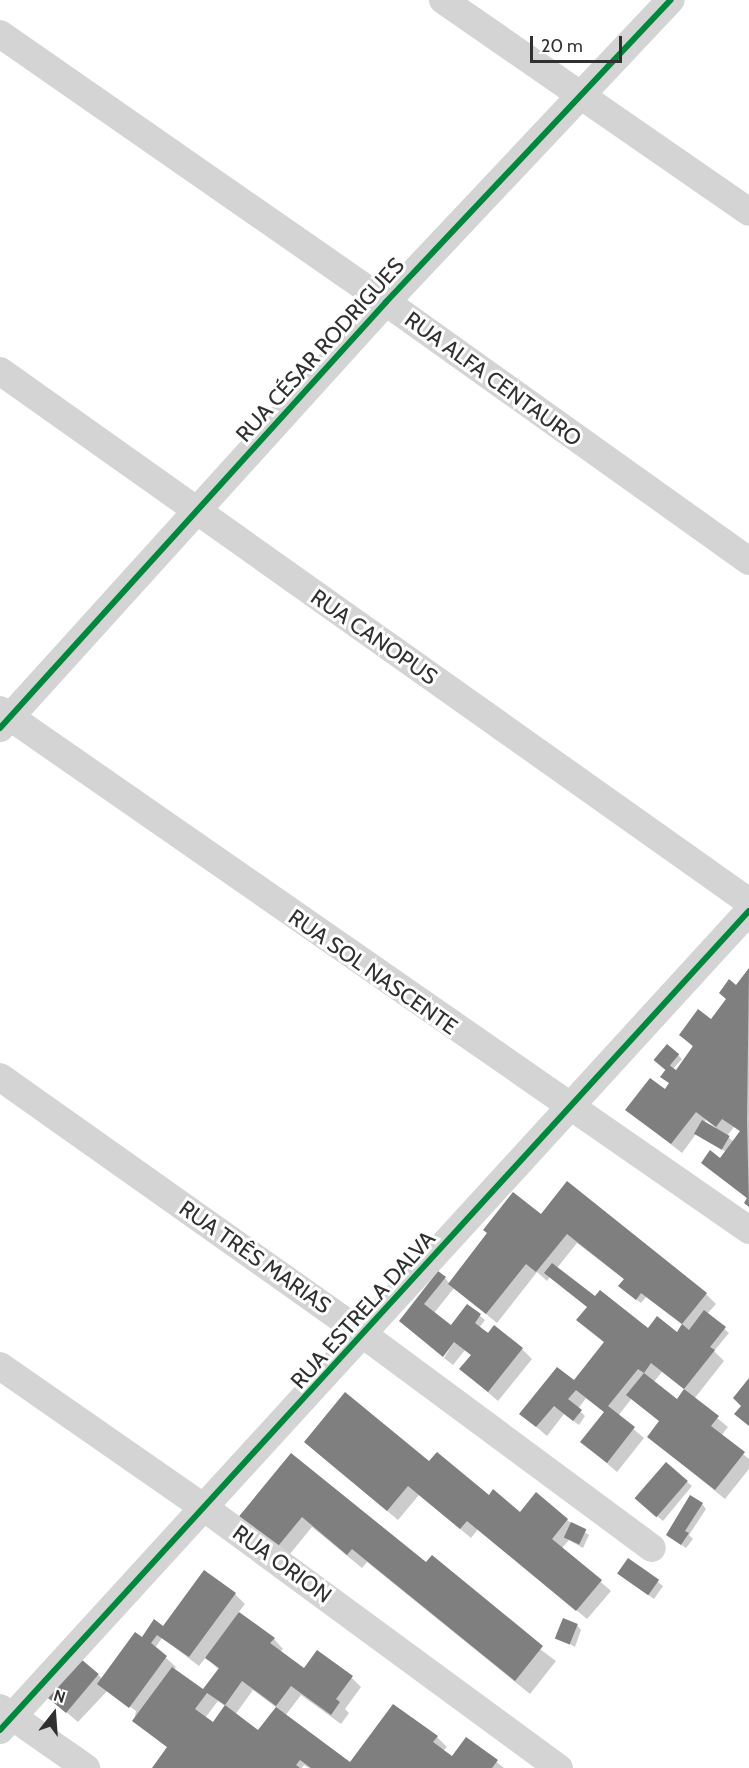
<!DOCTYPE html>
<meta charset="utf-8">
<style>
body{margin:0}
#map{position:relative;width:749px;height:1768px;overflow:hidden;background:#fff;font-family:Cabin,sans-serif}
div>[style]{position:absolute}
.shadow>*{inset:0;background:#0003}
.building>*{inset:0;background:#7f7f7f;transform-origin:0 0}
.minor>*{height:28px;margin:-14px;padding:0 14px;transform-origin:14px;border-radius:14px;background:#d4d4d4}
.cycleway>*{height:6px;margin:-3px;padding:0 3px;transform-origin:3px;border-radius:3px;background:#00873e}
span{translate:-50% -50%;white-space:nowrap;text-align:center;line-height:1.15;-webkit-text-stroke:6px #fff;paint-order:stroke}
.street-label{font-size:22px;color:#303030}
.north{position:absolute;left:24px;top:1684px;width:60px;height:60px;-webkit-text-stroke:4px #fff;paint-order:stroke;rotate:17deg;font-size:16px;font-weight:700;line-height:24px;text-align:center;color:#303030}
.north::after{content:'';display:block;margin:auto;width:21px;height:27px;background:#303030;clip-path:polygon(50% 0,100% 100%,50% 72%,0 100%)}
.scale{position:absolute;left:530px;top:36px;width:92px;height:27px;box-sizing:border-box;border:3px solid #303030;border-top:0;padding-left:8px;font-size:18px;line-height:21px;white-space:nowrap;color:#303030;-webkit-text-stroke:4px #fff;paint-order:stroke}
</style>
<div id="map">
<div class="shadow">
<div style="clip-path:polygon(evenodd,749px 971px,749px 1206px,748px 1199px,703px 1163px,720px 1160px,726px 1152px,696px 1134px,682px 1153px,627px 1110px,665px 1091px,670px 1084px,662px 1076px,667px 1070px,655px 1059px,678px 1055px,682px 1059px,673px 1069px,676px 1072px,694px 1048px,681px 1035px,711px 1021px,749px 971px,706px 1120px,716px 1128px,715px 1129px,704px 1123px,706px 1120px,749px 971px,734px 1127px,741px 1132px,734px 1142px,727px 1136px,734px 1127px)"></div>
<div style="clip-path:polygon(evenodd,542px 1216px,706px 1294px,716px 1304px,707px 1314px,729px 1333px,714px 1351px,724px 1361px,694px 1399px,728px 1427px,721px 1436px,749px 1459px,749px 1469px,725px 1499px,649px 1437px,660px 1422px,632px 1398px,618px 1416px,644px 1438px,617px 1472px,582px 1442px,605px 1413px,586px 1398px,578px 1409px,585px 1416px,579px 1425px,564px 1414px,547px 1436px,521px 1414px,574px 1382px,605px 1343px,578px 1320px,588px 1307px,550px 1277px,547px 1281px,537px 1272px,497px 1323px,454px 1288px,434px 1313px,457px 1332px,468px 1306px,485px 1320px,479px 1328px,522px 1349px,532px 1359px,498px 1401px,461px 1369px,472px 1356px,465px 1350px,453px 1365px,444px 1358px,460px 1332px,442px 1356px,401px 1321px,445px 1278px,450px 1284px,542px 1216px,577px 1243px,625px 1280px,625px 1291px,641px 1303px,646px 1297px,683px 1325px,677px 1334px,649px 1330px,595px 1298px,557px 1268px,577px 1243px,542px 1216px,662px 1372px,685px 1390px,677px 1401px,653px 1383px,662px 1372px)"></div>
<div style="clip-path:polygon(315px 1451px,429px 1464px,520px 1514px,567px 1520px,589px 1535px,583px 1548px,569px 1540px,562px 1548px,611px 1591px,587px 1619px,478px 1529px,471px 1538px,419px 1495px,398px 1520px)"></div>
<div style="clip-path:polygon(291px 1455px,426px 1564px,556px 1661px,530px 1694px,367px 1562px,362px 1568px,312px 1527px,285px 1560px,248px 1530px)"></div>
<div style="clip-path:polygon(687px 1482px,692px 1486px,663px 1521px,642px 1504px)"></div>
<div style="clip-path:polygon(702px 1504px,706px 1509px,689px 1535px,693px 1539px,686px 1548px,667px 1535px)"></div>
<div style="clip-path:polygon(629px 1560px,663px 1586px,654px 1599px,624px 1578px)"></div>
<div style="clip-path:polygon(evenodd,235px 1594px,245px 1604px,238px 1613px,274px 1639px,283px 1649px,280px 1652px,304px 1670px,352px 1678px,361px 1687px,345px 1709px,349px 1713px,341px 1724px,301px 1695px,285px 1716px,351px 1764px,394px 1706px,437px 1737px,447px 1747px,443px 1751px,453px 1758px,467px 1739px,504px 1768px,309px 1768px,304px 1765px,302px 1768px,154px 1768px,168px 1748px,134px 1721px,136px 1711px,108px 1690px,78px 1722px,45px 1694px,75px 1656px,103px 1679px,163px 1628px,235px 1594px,162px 1638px,199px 1666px,206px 1657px,219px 1670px,204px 1691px,174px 1670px,176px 1667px,155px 1648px,162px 1638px,235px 1594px,253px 1690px,277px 1708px,259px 1732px,235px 1715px,253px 1690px,235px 1594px,218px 1701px,226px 1707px,213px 1724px,205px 1718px,218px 1701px)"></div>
<div style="clip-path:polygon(577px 1625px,581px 1630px,575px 1647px,557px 1637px)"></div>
</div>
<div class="building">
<div style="clip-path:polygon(749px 968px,747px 1121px,749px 1207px,744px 1203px,747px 1198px,701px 1163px,710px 1150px,720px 1158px,740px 1131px,722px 1119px,716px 1127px,696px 1112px,671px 1144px,625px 1110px,650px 1078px,665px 1089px,669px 1083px,660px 1077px,669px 1065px,676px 1070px,693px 1046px,679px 1035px,698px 1009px,711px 1019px,726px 999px,719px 993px,729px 979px,736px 985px)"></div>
<div style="left:667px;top:1044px;width:16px;height:21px;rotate:40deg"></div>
<div style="left:702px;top:1120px;width:32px;height:16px;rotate:30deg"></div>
<div style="clip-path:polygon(567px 1181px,707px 1293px,682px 1324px,641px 1293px,636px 1300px,618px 1286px,624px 1279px,567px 1234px,536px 1272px,526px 1264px,486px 1314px,448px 1284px,487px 1233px,483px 1230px,513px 1192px,541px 1214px)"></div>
<div style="clip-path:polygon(552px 1263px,595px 1296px,600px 1290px,648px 1328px,657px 1316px,677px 1332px,682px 1324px,689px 1330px,704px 1310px,726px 1327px,710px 1347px,715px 1350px,684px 1389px,651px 1363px,644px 1373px,638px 1369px,608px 1406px,635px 1427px,607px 1463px,580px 1442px,604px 1412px,576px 1390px,568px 1399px,582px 1410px,573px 1421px,554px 1406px,536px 1427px,519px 1414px,557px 1367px,574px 1380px,604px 1342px,576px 1320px,587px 1307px,544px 1273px)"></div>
<div style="clip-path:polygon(438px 1271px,446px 1277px,424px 1304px,451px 1325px,467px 1304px,481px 1314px,475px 1323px,488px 1333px,494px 1325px,523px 1348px,488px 1392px,459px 1369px,471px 1355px,454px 1342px,443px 1357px,399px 1321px)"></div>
<div style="clip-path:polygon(644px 1373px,677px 1399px,684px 1389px,719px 1416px,711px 1426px,745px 1452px,715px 1490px,647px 1437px,659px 1421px,626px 1395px)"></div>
<div style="clip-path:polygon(749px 1378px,749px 1426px,734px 1414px,741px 1406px,733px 1398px)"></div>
<div style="clip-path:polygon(345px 1392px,429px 1461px,437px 1452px,489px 1495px,493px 1489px,520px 1512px,536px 1492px,568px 1519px,552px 1539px,602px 1580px,576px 1611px,467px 1521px,460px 1529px,408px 1486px,387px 1511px,304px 1442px)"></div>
<div style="clip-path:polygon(291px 1453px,426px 1562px,432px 1555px,543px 1646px,515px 1681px,352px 1549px,347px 1555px,302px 1517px,274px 1551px,236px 1520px)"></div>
<div style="left:666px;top:1462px;width:29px;height:48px;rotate:41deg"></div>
<div style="clip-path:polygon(690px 1495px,703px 1503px,685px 1531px,689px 1533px,681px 1545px,666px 1535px)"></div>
<div style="left:571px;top:1522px;width:17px;height:17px;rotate:25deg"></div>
<div style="left:628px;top:1558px;width:38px;height:19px;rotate:35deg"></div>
<div style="clip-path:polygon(204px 1570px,236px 1593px,189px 1657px,157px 1635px,151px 1643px,167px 1656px,129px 1708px,97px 1684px,135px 1632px,142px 1637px,154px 1619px,163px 1626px)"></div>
<div style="clip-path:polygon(239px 1612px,275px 1638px,270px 1643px,304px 1668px,317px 1650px,353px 1676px,336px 1699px,340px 1702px,331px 1715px,291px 1686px,276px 1706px,242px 1681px,225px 1705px,207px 1693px,195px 1709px,213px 1722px,225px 1705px,258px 1730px,276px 1707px,350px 1762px,393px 1704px,438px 1736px,433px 1742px,452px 1756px,466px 1737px,498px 1760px,492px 1768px,311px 1768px,300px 1760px,296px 1765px,300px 1768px,152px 1768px,167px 1747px,132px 1721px,172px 1667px,203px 1689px,219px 1668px,205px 1658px)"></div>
<div style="left:563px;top:1618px;width:16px;height:22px;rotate:22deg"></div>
<div style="left:75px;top:1654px;width:31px;height:51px;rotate:40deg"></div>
</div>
<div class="minor">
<div style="left:443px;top:0;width:372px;rotate:34.7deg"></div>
<div style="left:0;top:34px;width:470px;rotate:34.8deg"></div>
<div style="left:386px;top:302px;width:446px;rotate:35.5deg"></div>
<div style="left:0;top:371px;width:918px;rotate:35.33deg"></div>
<div style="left:0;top:710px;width:912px;rotate:34.77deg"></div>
<div style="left:0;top:728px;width:575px;rotate:-47.82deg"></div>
<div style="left:386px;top:302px;width:415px;rotate:-46.7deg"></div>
<div style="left:0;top:1077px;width:446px;rotate:35.3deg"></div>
<div style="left:364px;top:1335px;width:358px;rotate:36.5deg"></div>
<div style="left:0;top:1366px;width:251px;rotate:34.8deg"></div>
<div style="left:206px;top:1509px;width:438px;rotate:36.3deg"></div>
<div style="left:0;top:1708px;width:105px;rotate:34.9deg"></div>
<div style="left:0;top:1730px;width:1110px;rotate:-47.56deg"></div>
</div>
<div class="cycleway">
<div style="left:0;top:728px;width:575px;rotate:-47.82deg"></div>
<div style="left:386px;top:302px;width:415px;rotate:-46.7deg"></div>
<div style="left:0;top:1730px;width:1110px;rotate:-47.56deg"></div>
</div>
<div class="street-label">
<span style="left:320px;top:350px;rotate:-48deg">RUA CÉSAR RODRIGUES</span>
<span style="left:493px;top:379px;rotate:36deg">RUA ALFA CENTAURO</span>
<span style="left:374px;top:637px;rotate:35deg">RUA CANOPUS</span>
<span style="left:373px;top:972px;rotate:35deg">RUA SOL NASCENTE</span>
<span style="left:255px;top:1257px;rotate:35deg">RUA TRÊS MARIAS</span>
<span style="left:363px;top:1310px;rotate:-48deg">RUA ESTRELA DALVA</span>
<span style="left:282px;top:1564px;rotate:36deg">RUA ORION</span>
</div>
<div class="north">N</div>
<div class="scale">20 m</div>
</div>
